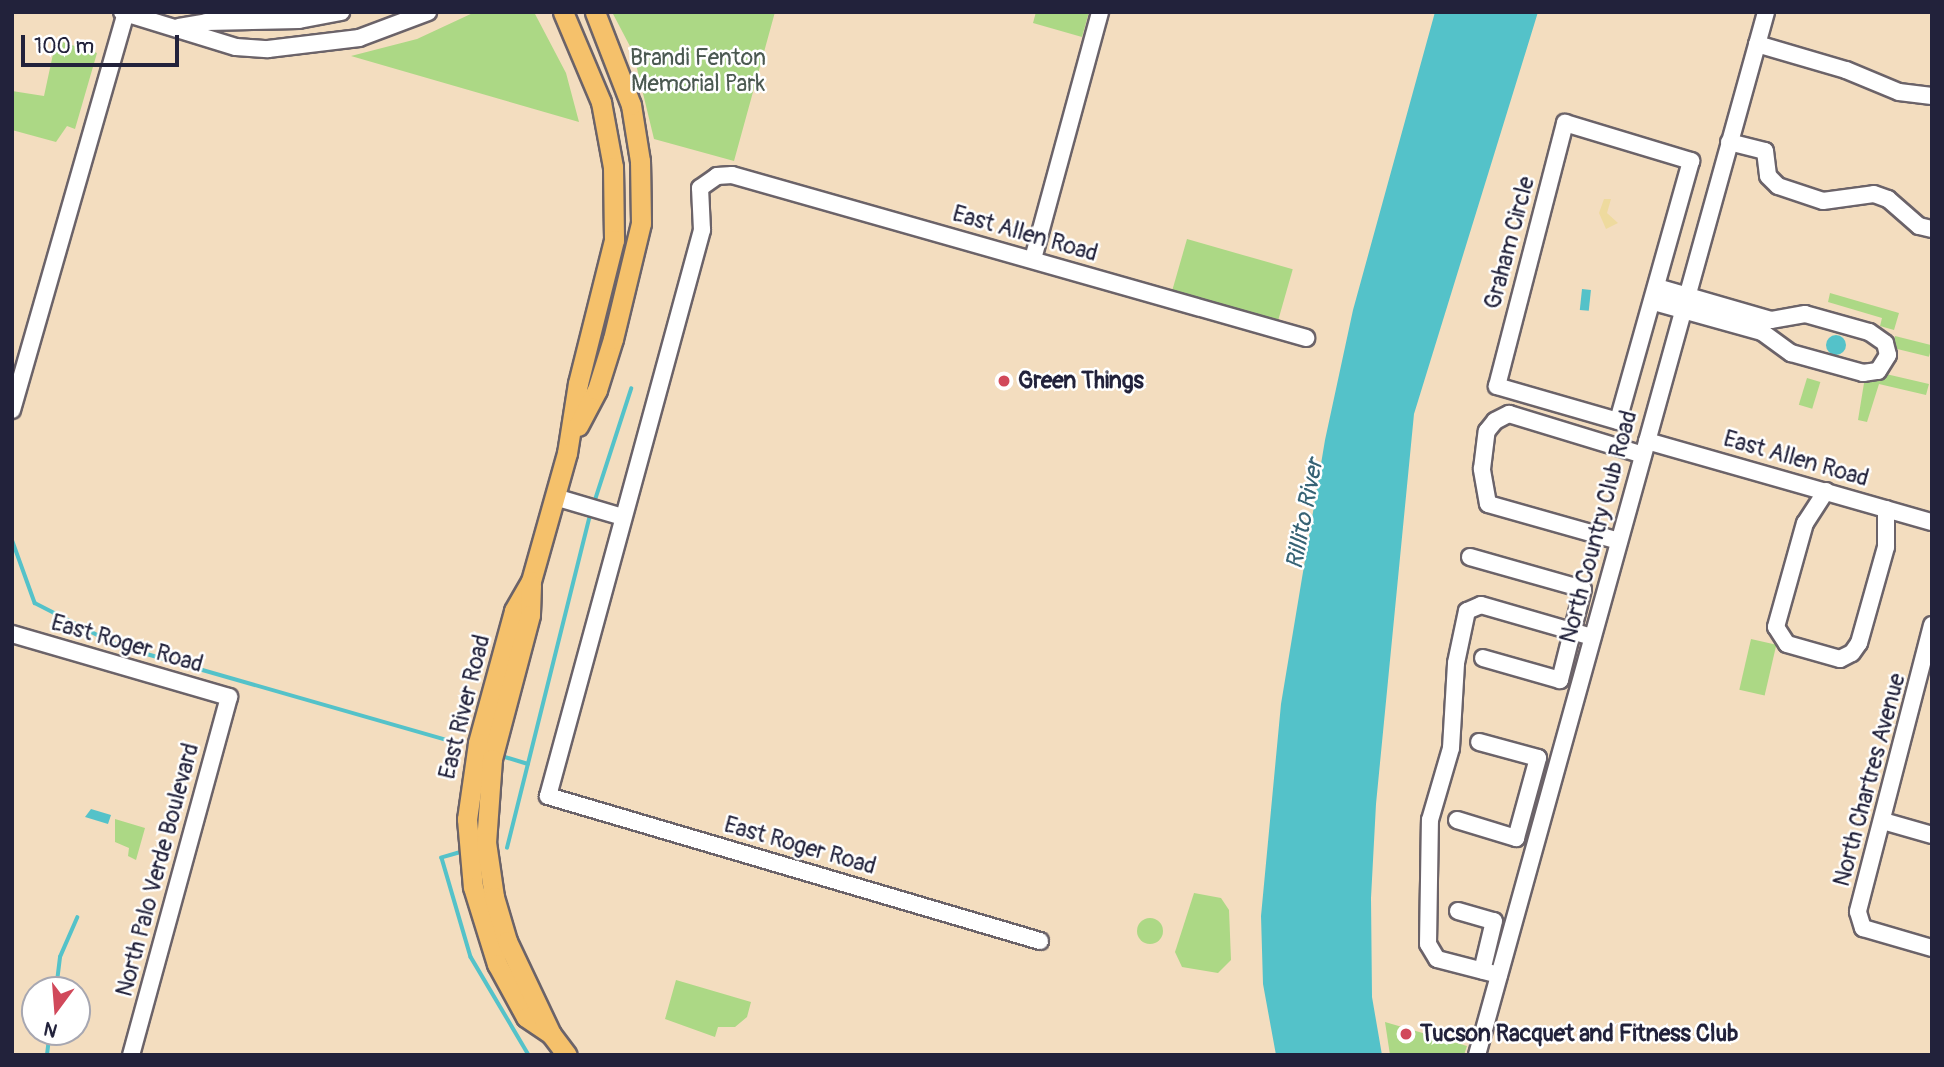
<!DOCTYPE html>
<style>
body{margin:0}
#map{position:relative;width:1944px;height:1067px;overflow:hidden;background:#f3ddbf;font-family:Pangolin,sans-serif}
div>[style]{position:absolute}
.green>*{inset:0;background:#acd885;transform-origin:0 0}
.round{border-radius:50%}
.sand>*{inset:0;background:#eeda9e}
.water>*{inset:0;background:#54c2c9;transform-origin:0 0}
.stream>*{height:3.5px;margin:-1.75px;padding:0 1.75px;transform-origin:1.75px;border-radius:1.75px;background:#54c2c9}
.roads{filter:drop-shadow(2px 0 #6b6369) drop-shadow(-2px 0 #6b6369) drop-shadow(0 2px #6b6369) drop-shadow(0 -2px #6b6369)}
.minor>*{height:16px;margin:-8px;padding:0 8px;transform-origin:8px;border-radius:8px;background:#fff}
.major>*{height:19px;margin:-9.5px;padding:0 9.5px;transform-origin:9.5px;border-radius:9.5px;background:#f5c16b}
.dots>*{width:19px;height:19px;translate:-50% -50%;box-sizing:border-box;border:4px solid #fff;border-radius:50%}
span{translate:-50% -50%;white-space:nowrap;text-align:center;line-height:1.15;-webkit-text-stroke:5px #fff;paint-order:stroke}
.park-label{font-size:23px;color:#4b5951}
.street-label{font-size:23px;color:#22223b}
.poi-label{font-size:23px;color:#22223b;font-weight:700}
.left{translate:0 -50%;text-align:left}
.water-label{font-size:24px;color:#366274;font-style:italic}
.frame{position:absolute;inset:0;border:14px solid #22223b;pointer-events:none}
.north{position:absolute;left:21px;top:976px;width:70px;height:70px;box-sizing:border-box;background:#fff;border:2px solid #a7a7b1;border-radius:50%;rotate:196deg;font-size:19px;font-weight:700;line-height:28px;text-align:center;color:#22223b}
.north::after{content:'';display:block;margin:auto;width:24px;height:32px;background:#d1495b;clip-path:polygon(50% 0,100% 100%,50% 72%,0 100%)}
.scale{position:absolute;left:21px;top:35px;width:158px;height:32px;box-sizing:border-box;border:4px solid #22223b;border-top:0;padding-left:9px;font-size:21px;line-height:24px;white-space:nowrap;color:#22223b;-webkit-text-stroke:5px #fff;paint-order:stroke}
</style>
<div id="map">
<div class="green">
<div style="clip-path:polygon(475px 12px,534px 12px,566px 73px,579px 122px,351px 56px,417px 39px)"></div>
<div style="clip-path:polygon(612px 12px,775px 12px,734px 161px,654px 139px,633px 52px)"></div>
<div style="clip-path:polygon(1036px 12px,1089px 12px,1082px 37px,1033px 23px)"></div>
<div style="clip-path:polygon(56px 40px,97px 53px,75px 129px,67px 126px,56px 142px,12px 130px,12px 91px,44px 96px)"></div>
<div style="left:1187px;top:239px;width:110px;height:56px;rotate:16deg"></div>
<div style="clip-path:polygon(1830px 293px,1899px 313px,1894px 330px,1880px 326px,1882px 318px,1828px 302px)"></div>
<div style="left:1895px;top:336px;width:38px;height:12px;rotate:14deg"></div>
<div style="clip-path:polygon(1886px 374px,1929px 384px,1926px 395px,1879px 384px,1867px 422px,1858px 420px,1864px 383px)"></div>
<div style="left:1807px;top:378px;width:14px;height:28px;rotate:17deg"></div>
<div style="left:1751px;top:639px;width:26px;height:52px;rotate:13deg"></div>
<div style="clip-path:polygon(115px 819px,145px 828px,136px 860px,128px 856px,129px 848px,115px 842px)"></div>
<div style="clip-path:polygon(1194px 893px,1221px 898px,1229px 910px,1231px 960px,1218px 973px,1182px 967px,1175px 952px)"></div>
<div class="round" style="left:1137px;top:918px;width:26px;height:26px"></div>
<div style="clip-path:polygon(676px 980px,751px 1002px,747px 1017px,735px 1027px,718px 1027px,715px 1037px,665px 1019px)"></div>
<div style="clip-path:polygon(1385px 1022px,1467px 1046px,1464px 1055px,1390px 1055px)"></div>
</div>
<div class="sand">
<div style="clip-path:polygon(1604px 199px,1611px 199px,1607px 213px,1618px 223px,1606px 229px,1599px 213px)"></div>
</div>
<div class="water">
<div style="clip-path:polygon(1435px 12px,1538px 12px,1414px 414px,1376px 804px,1371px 898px,1372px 997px,1382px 1055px,1276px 1055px,1263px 984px,1261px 916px,1281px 704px,1325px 440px,1353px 310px)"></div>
<div style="left:1582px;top:289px;width:9px;height:21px;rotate:6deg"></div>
<div class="round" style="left:1826px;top:335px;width:20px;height:20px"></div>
<div style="clip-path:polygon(91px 809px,111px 815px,108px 824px,85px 817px)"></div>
</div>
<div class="stream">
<div style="left:595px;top:500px;width:117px;rotate:-72deg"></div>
<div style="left:12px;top:539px;width:68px;rotate:70.2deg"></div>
<div style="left:35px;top:603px;width:94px;rotate:27.1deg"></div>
<div style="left:119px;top:646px;width:353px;rotate:16deg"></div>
<div style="left:502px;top:756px;width:27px;rotate:17deg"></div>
<div style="left:507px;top:848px;width:342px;rotate:-76deg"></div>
<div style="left:459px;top:853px;width:18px;rotate:164deg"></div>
<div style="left:442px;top:858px;width:103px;rotate:73.7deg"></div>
<div style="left:471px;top:957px;width:114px;rotate:59.4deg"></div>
<div style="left:56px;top:990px;width:33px;rotate:-83deg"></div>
<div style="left:60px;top:957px;width:43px;rotate:-66.4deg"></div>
<div style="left:47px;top:1055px;width:23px;rotate:-83deg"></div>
</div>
<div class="roads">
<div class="minor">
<div style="left:122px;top:12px;width:119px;rotate:17.1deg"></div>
<div style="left:236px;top:47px;width:32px;rotate:4deg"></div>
<div style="left:268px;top:49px;width:92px;rotate:-6.9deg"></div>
<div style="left:359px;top:38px;width:74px;rotate:-20.6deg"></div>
<div style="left:179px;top:27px;width:27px;rotate:-10deg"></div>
<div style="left:206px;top:22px;width:93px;rotate:-1.2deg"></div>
<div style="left:299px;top:20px;width:43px;rotate:-10.8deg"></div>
<div style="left:1757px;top:44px;width:93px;rotate:16.3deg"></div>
<div style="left:1846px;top:70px;width:57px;rotate:22.5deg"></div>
<div style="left:1899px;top:92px;width:33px;rotate:7deg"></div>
<div style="left:1565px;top:123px;width:132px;rotate:16.8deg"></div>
<div style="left:1691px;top:161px;width:270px;rotate:105.7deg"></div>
<div style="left:1618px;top:421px;width:126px;rotate:-163.9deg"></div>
<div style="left:1497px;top:386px;width:272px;rotate:-75.5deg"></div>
<div style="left:1729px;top:142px;width:37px;rotate:14deg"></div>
<div style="left:1765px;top:151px;width:25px;rotate:83deg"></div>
<div style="left:1768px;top:176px;width:14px;rotate:45deg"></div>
<div style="left:1778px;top:186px;width:47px;rotate:18.4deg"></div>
<div style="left:1823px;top:201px;width:51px;rotate:-7.8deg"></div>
<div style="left:1874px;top:194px;width:15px;rotate:20deg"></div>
<div style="left:1888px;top:199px;width:41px;rotate:41.1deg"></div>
<div style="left:1919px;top:226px;width:13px;rotate:13deg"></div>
<div style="left:1033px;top:259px;width:256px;rotate:-74.8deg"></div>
<div style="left:1654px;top:302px;width:112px;rotate:15.5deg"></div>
<div style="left:1762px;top:332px;width:36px;rotate:36deg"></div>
<div style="left:1791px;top:353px;width:75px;rotate:15.5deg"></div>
<div style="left:1863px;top:373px;width:15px;rotate:-8deg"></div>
<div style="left:1878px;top:371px;width:19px;rotate:-58deg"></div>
<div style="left:1888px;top:355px;width:12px;rotate:-104deg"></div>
<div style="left:1885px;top:343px;width:19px;rotate:-145deg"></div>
<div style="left:1869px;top:332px;width:66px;rotate:-164.3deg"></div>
<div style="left:1805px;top:314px;width:35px;rotate:170deg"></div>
<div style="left:1771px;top:320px;width:119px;rotate:-163.9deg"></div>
<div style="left:12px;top:410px;width:413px;rotate:-74deg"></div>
<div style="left:1647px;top:441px;width:296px;rotate:15.9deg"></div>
<div style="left:1826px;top:491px;width:38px;rotate:123deg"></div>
<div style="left:1805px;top:523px;width:108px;rotate:105.6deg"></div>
<div style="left:1776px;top:627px;width:20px;rotate:57deg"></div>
<div style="left:1787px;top:644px;width:55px;rotate:15.8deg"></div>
<div style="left:1840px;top:659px;width:13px;rotate:-27deg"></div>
<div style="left:1852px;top:653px;width:12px;rotate:-55deg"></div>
<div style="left:1859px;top:643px;width:100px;rotate:-74.3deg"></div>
<div style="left:1886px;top:547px;width:38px;rotate:-90deg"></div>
<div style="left:555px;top:497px;width:71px;rotate:16.4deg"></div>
<div style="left:1619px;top:541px;width:136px;rotate:-164.2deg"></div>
<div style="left:1488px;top:504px;width:36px;rotate:-100deg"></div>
<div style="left:1482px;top:469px;width:38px;rotate:-83deg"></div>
<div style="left:1487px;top:431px;width:13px;rotate:-51deg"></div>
<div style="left:1495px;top:421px;width:16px;rotate:-27deg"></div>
<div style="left:1509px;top:414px;width:140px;rotate:17deg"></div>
<div style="left:1470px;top:557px;width:117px;rotate:15.8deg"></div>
<div style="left:1583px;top:589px;width:94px;rotate:104.2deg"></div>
<div style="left:1560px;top:680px;width:80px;rotate:-164.1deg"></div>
<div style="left:1932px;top:625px;width:296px;rotate:104.5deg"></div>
<div style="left:1858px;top:912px;width:17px;rotate:73deg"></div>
<div style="left:1863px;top:928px;width:72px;rotate:16.2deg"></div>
<div style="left:12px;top:634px;width:226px;rotate:16.2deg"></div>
<div style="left:229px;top:697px;width:371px;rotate:105.3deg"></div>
<div style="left:1457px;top:820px;width:62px;rotate:17deg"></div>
<div style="left:1516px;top:838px;width:83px;rotate:-74.6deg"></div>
<div style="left:1538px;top:758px;width:61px;rotate:-164.8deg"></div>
<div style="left:1883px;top:821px;width:51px;rotate:15.9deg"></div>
<div style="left:1458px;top:911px;width:37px;rotate:16deg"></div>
<div style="left:1494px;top:921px;width:51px;rotate:103.5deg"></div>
<div style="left:1040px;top:941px;width:513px;rotate:-163.58deg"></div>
<div style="left:548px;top:796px;width:587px;rotate:-74.78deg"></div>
<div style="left:702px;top:230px;width:42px;rotate:-92.7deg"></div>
<div style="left:700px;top:188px;width:21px;rotate:-35deg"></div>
<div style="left:717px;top:176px;width:15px;rotate:-4deg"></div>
<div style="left:732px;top:175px;width:597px;rotate:15.85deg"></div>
<div style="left:1499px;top:975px;width:64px;rotate:-165.5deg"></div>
<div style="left:1437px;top:959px;width:17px;rotate:-121deg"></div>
<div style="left:1428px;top:944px;width:124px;rotate:-89.1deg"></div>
<div style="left:1430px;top:820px;width:75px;rotate:-73.7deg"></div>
<div style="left:1451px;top:748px;width:85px;rotate:-86.6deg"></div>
<div style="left:1456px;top:663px;width:53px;rotate:-78.1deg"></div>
<div style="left:1467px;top:611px;width:15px;rotate:-23deg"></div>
<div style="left:1481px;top:605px;width:116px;rotate:16.1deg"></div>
<div style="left:1477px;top:1055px;width:1082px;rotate:-74.51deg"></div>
</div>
<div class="major">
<div style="left:563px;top:12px;width:98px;rotate:67.1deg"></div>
<div style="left:601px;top:102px;width:66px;rotate:79.5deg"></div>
<div style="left:613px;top:167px;width:73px;rotate:89.2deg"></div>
<div style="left:614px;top:240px;width:147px;rotate:104.1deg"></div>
<div style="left:578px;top:383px;width:71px;rotate:98.9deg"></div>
<div style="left:567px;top:453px;width:133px;rotate:105.7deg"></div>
<div style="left:531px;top:581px;width:34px;rotate:120deg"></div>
<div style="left:514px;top:611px;width:137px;rotate:105.3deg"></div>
<div style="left:478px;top:743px;width:77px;rotate:98.2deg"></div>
<div style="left:467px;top:819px;width:68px;rotate:85deg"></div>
<div style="left:473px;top:887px;width:81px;rotate:72.7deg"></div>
<div style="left:497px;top:964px;width:60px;rotate:61.3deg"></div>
<div style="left:526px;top:1017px;width:30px;rotate:34deg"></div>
<div style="left:551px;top:1034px;width:26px;rotate:53deg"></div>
<div style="left:578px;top:426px;width:41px;rotate:-62.2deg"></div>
<div style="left:597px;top:390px;width:53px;rotate:-72.6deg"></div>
<div style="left:613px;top:339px;width:119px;rotate:-76.4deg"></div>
<div style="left:641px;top:223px;width:62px;rotate:-90.9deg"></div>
<div style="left:640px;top:161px;width:57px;rotate:-99.1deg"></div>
<div style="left:631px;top:105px;width:100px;rotate:-111.2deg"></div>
<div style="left:531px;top:585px;width:30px;rotate:92deg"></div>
<div style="left:530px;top:615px;width:149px;rotate:104.8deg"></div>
<div style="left:492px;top:759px;width:83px;rotate:94.1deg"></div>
<div style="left:486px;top:842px;width:56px;rotate:81.7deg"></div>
<div style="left:494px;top:897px;width:46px;rotate:73.5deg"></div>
<div style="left:507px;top:941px;width:103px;rotate:64.7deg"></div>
</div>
</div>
<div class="dots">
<div style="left:1004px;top:381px;background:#d1495b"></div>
<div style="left:1406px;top:1034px;background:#d1495b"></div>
</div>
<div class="park-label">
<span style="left:698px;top:71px">Brandi Fenton<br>Memorial Park</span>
</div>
<div class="street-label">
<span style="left:1025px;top:234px;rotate:16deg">East Allen Road</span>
<span style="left:1510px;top:243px;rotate:-75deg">Graham Circle</span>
<span style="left:1796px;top:459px;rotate:16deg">East Allen Road</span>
<span style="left:1599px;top:527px;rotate:-75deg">North Country Club Road</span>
<span style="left:127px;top:644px;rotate:16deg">East Roger Road</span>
<span style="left:465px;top:707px;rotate:-76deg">East River Road</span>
<span style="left:1870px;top:780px;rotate:-75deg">North Chartres Avenue</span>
<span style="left:800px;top:846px;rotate:16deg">East Roger Road</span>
<span style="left:158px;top:870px;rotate:-75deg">North Palo Verde Boulevard</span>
</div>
<div class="poi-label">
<span class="left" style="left:1018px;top:381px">Green Things</span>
<span class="left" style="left:1420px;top:1034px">Tucson Racquet and Fitness Club</span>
</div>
<div class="water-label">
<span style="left:1305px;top:514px;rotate:-79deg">Rillito River</span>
</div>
<div class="frame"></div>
<div class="north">N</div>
<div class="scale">100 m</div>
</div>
